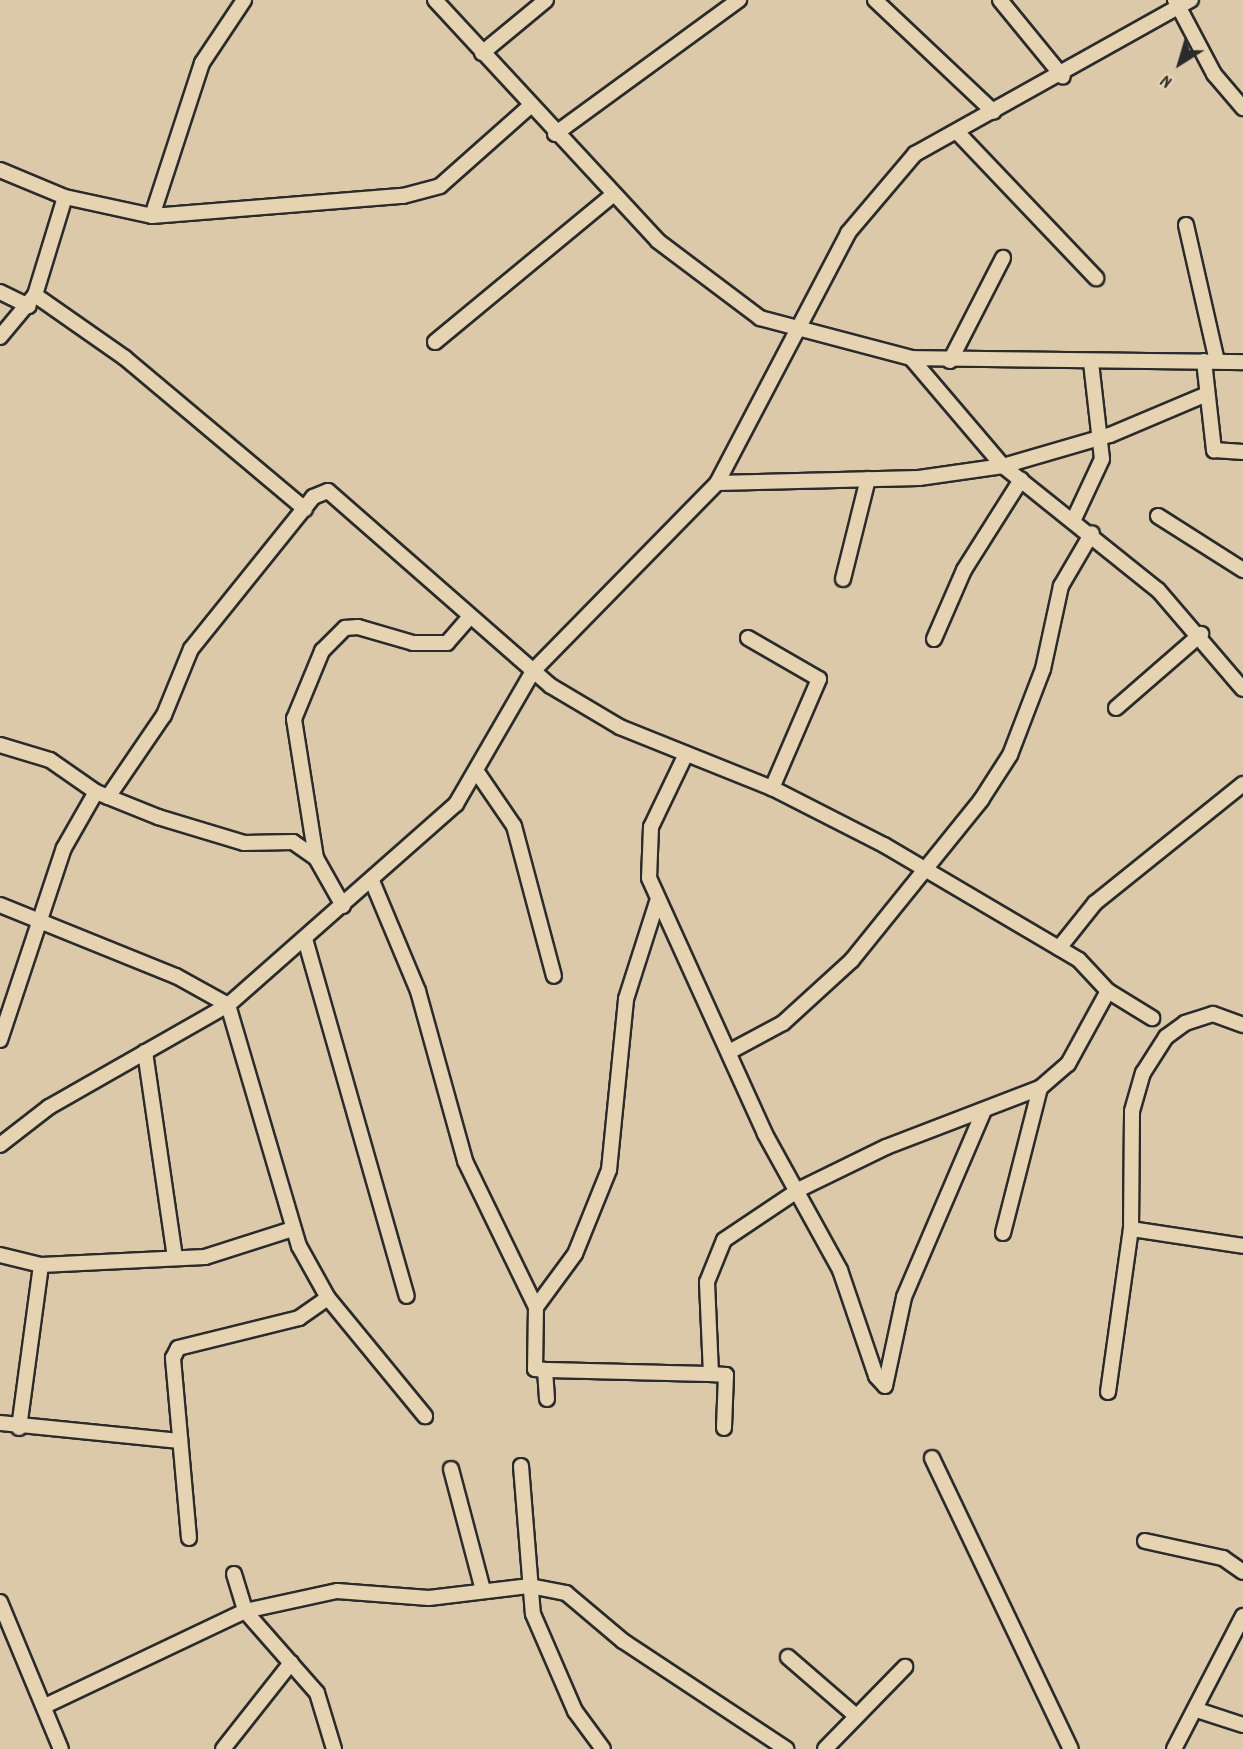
<!DOCTYPE html>
<style>
body{margin:0}
#map{position:relative;width:1243px;height:1749px;overflow:hidden;background:#dbc9a9;font-family:Dekko,sans-serif}
div>[style]{position:absolute}
.roads{filter:drop-shadow(2px 0 #2b2b2b) drop-shadow(-2px 0 #2b2b2b) drop-shadow(0 2px #2b2b2b) drop-shadow(0 -2px #2b2b2b)}
.minor>*{height:14px;margin:-7px;padding:0 7px;transform-origin:7px;border-radius:7px;background:#e6d3b1}
span{translate:-50% -50%;white-space:nowrap;text-align:center;line-height:1.15;-webkit-text-stroke:5px #e6d3b1;paint-order:stroke}
.north{position:absolute;left:1145px;top:28px;width:70px;height:70px;-webkit-text-stroke:5px #e6d3b1;paint-order:stroke;rotate:217deg;font-size:19px;font-weight:700;line-height:28px;text-align:center;color:#2b2b2b}
.north::after{content:'';display:block;margin:auto;width:24px;height:32px;background:#2b2b2b;clip-path:polygon(50% 0,100% 100%,50% 72%,0 100%)}
</style>
<div id="map">
<div class="roads">
<div class="minor">
<div style="left:435px;top:0;width:328px;rotate:47.2deg"></div>
<div style="left:658px;top:241px;width:128px;rotate:37deg"></div>
<div style="left:760px;top:318px;width:156px;rotate:14.8deg"></div>
<div style="left:911px;top:358px;width:332px;rotate:0.7deg"></div>
<div style="left:875px;top:0;width:163px;rotate:43.3deg"></div>
<div style="left:1000px;top:0;width:99px;rotate:50.7deg"></div>
<div style="left:1175px;top:0;width:84px;rotate:62.2deg"></div>
<div style="left:1214px;top:74px;width:45px;rotate:49.5deg"></div>
<div style="left:482px;top:53px;width:83px;rotate:-39.6deg"></div>
<div style="left:957px;top:132px;width:202px;rotate:46.4deg"></div>
<div style="left:555px;top:134px;width:228px;rotate:-36.1deg"></div>
<div style="left:0;top:170px;width:70px;rotate:22.6deg"></div>
<div style="left:65px;top:197px;width:89px;rotate:12.3deg"></div>
<div style="left:152px;top:216px;width:252px;rotate:-4.6deg"></div>
<div style="left:403px;top:196px;width:38px;rotate:-15deg"></div>
<div style="left:440px;top:186px;width:119px;rotate:-41.6deg"></div>
<div style="left:152px;top:216px;width:161px;rotate:-71.9deg"></div>
<div style="left:202px;top:63px;width:76px;rotate:-56.3deg"></div>
<div style="left:1186px;top:225px;width:139px;rotate:77.2deg"></div>
<div style="left:0;top:292px;width:32px;rotate:26deg"></div>
<div style="left:35px;top:295px;width:110px;rotate:35deg"></div>
<div style="left:125px;top:358px;width:235px;rotate:40deg"></div>
<div style="left:0;top:337px;width:55px;rotate:-50.2deg"></div>
<div style="left:35px;top:295px;width:102px;rotate:-73deg"></div>
<div style="left:435px;top:342px;width:232px;rotate:-39.6deg"></div>
<div style="left:911px;top:358px;width:142px;rotate:49.6deg"></div>
<div style="left:1003px;top:466px;width:198px;rotate:38.7deg"></div>
<div style="left:1158px;top:590px;width:130px;rotate:49.4deg"></div>
<div style="left:950px;top:361px;width:116px;rotate:-62.8deg"></div>
<div style="left:1204px;top:361px;width:90px;rotate:83.6deg"></div>
<div style="left:1214px;top:450px;width:29px;rotate:4deg"></div>
<div style="left:717px;top:483px;width:202px;rotate:-1.4deg"></div>
<div style="left:919px;top:478px;width:85px;rotate:-8.1deg"></div>
<div style="left:1003px;top:466px;width:111px;rotate:-16.2deg"></div>
<div style="left:1110px;top:435px;width:105px;rotate:-22.9deg"></div>
<div style="left:1158px;top:516px;width:101px;rotate:32.4deg"></div>
<div style="left:1074px;top:519px;width:66px;rotate:-65deg"></div>
<div style="left:1102px;top:459px;width:97px;rotate:-96.5deg"></div>
<div style="left:843px;top:579px;width:103px;rotate:-76deg"></div>
<div style="left:748px;top:638px;width:82px;rotate:30deg"></div>
<div style="left:819px;top:679px;width:119px;rotate:113.3deg"></div>
<div style="left:934px;top:639px;width:75px;rotate:-66.5deg"></div>
<div style="left:964px;top:570px;width:107px;rotate:-57.7deg"></div>
<div style="left:1116px;top:708px;width:113px;rotate:-41deg"></div>
<div style="left:0;top:745px;width:52px;rotate:16.7deg"></div>
<div style="left:50px;top:760px;width:56px;rotate:34.8deg"></div>
<div style="left:96px;top:792px;width:67px;rotate:22deg"></div>
<div style="left:158px;top:817px;width:90px;rotate:16.8deg"></div>
<div style="left:244px;top:843px;width:49px;rotate:-1.2deg"></div>
<div style="left:293px;top:842px;width:28px;rotate:35deg"></div>
<div style="left:316px;top:858px;width:55px;rotate:60.6deg"></div>
<div style="left:686px;top:754px;width:81px;rotate:115.6deg"></div>
<div style="left:651px;top:827px;width:51px;rotate:92.2deg"></div>
<div style="left:649px;top:878px;width:281px;rotate:65.6deg"></div>
<div style="left:765px;top:1134px;width:155px;rotate:61.1deg"></div>
<div style="left:840px;top:1270px;width:112px;rotate:71.2deg"></div>
<div style="left:876px;top:1376px;width:13px;rotate:48deg"></div>
<div style="left:885px;top:1386px;width:91px;rotate:-77.9deg"></div>
<div style="left:904px;top:1297px;width:203px;rotate:-66.8deg"></div>
<div style="left:477px;top:772px;width:65px;rotate:55.6deg"></div>
<div style="left:514px;top:826px;width:155px;rotate:75.1deg"></div>
<div style="left:108px;top:797px;width:99px;rotate:-55.7deg"></div>
<div style="left:164px;top:715px;width:71px;rotate:-67.8deg"></div>
<div style="left:191px;top:649px;width:195px;rotate:-51.2deg"></div>
<div style="left:313px;top:497px;width:16px;rotate:-22deg"></div>
<div style="left:328px;top:491px;width:296px;rotate:41.2deg"></div>
<div style="left:551px;top:686px;width:80px;rotate:30.7deg"></div>
<div style="left:620px;top:727px;width:164px;rotate:21.9deg"></div>
<div style="left:772px;top:788px;width:126px;rotate:27deg"></div>
<div style="left:884px;top:845px;width:226px;rotate:30.5deg"></div>
<div style="left:1079px;top:960px;width:42px;rotate:46.9deg"></div>
<div style="left:1108px;top:991px;width:52px;rotate:31.5deg"></div>
<div style="left:316px;top:858px;width:141px;rotate:-99deg"></div>
<div style="left:294px;top:719px;width:74px;rotate:-67.6deg"></div>
<div style="left:322px;top:651px;width:33px;rotate:-45deg"></div>
<div style="left:345px;top:628px;width:13px;rotate:-4deg"></div>
<div style="left:358px;top:627px;width:57px;rotate:16.2deg"></div>
<div style="left:413px;top:643px;width:34px"></div>
<div style="left:447px;top:643px;width:32px;rotate:-49deg"></div>
<div style="left:372px;top:881px;width:119px;rotate:67.3deg"></div>
<div style="left:418px;top:991px;width:176px;rotate:74.5deg"></div>
<div style="left:465px;top:1161px;width:162px;rotate:64.1deg"></div>
<div style="left:536px;top:1307px;width:62px;rotate:90.9deg"></div>
<div style="left:535px;top:1369px;width:10px;rotate:6deg"></div>
<div style="left:545px;top:1370px;width:29px;rotate:86deg"></div>
<div style="left:0;top:905px;width:190px;rotate:22deg"></div>
<div style="left:176px;top:976px;width:60px;rotate:29.1deg"></div>
<div style="left:228px;top:1005px;width:251px;rotate:73.6deg"></div>
<div style="left:299px;top:1246px;width:60px;rotate:60.9deg"></div>
<div style="left:328px;top:1298px;width:153px;rotate:50.6deg"></div>
<div style="left:305px;top:939px;width:371px;rotate:74.1deg"></div>
<div style="left:1059px;top:948px;width:58px;rotate:-51.3deg"></div>
<div style="left:1095px;top:903px;width:190px;rotate:-38.8deg"></div>
<div style="left:0;top:1040px;width:202px;rotate:-71.6deg"></div>
<div style="left:64px;top:848px;width:64px;rotate:-60.3deg"></div>
<div style="left:145px;top:1052px;width:208px;rotate:81.7deg"></div>
<div style="left:729px;top:1052px;width:61px;rotate:-28.2deg"></div>
<div style="left:783px;top:1023px;width:93px;rotate:-42.4deg"></div>
<div style="left:852px;top:960px;width:206px;rotate:-51.1deg"></div>
<div style="left:981px;top:800px;width:54px;rotate:-57.2deg"></div>
<div style="left:1010px;top:755px;width:92px;rotate:-69deg"></div>
<div style="left:1043px;top:669px;width:85px;rotate:-77.8deg"></div>
<div style="left:1061px;top:586px;width:61px;rotate:-59.7deg"></div>
<div style="left:0;top:1145px;width:62px;rotate:-37.8deg"></div>
<div style="left:49px;top:1107px;width:206px;rotate:-29.7deg"></div>
<div style="left:228px;top:1005px;width:304px;rotate:-41.4deg"></div>
<div style="left:456px;top:804px;width:154px;rotate:-59.9deg"></div>
<div style="left:533px;top:671px;width:263px;rotate:-45.6deg"></div>
<div style="left:717px;top:483px;width:282px;rotate:-62.3deg"></div>
<div style="left:848px;top:233px;width:104px;rotate:-49.7deg"></div>
<div style="left:915px;top:154px;width:316px;rotate:-29.2deg"></div>
<div style="left:1131px;top:1229px;width:113px;rotate:8.6deg"></div>
<div style="left:1003px;top:1233px;width:150px;rotate:-75.7deg"></div>
<div style="left:0;top:1255px;width:42px;rotate:13.7deg"></div>
<div style="left:41px;top:1265px;width:164px;rotate:-2.8deg"></div>
<div style="left:205px;top:1257px;width:92px;rotate:-17.7deg"></div>
<div style="left:536px;top:1307px;width:66px;rotate:-53.7deg"></div>
<div style="left:575px;top:1254px;width:91px;rotate:-68deg"></div>
<div style="left:609px;top:1170px;width:172px;rotate:-84.3deg"></div>
<div style="left:626px;top:999px;width:102px;rotate:-72.3deg"></div>
<div style="left:545px;top:1370px;width:166px;rotate:1.4deg"></div>
<div style="left:711px;top:1374px;width:92px;rotate:-92.5deg"></div>
<div style="left:707px;top:1282px;width:45px;rotate:-68deg"></div>
<div style="left:724px;top:1240px;width:92px;rotate:-33.9deg"></div>
<div style="left:800px;top:1189px;width:96px;rotate:-26deg"></div>
<div style="left:886px;top:1147px;width:165px;rotate:-21deg"></div>
<div style="left:1040px;top:1088px;width:37px;rotate:-41deg"></div>
<div style="left:1068px;top:1064px;width:83px;rotate:-61.3deg"></div>
<div style="left:711px;top:1374px;width:15px;rotate:4deg"></div>
<div style="left:726px;top:1375px;width:53px;rotate:92.2deg"></div>
<div style="left:1108px;top:1392px;width:165px;rotate:-82deg"></div>
<div style="left:1131px;top:1229px;width:118px;rotate:-89.5deg"></div>
<div style="left:1132px;top:1111px;width:40px;rotate:-74deg"></div>
<div style="left:1143px;top:1073px;width:43px;rotate:-57.4deg"></div>
<div style="left:1166px;top:1037px;width:24px;rotate:-36deg"></div>
<div style="left:1185px;top:1023px;width:29px;rotate:-18deg"></div>
<div style="left:1213px;top:1014px;width:32px;rotate:20deg"></div>
<div style="left:0;top:1423px;width:181px;rotate:5.7deg"></div>
<div style="left:19px;top:1428px;width:164px;rotate:-82.3deg"></div>
<div style="left:932px;top:1458px;width:322px;rotate:64.5deg"></div>
<div style="left:521px;top:1466px;width:148px;rotate:85.4deg"></div>
<div style="left:533px;top:1614px;width:106px;rotate:66.6deg"></div>
<div style="left:575px;top:1711px;width:47px;rotate:53.6deg"></div>
<div style="left:451px;top:1469px;width:125px;rotate:75.2deg"></div>
<div style="left:189px;top:1538px;width:181px;rotate:-95.1deg"></div>
<div style="left:173px;top:1358px;width:11px;rotate:-63deg"></div>
<div style="left:178px;top:1348px;width:125px;rotate:-13.9deg"></div>
<div style="left:299px;top:1318px;width:35px;rotate:-35deg"></div>
<div style="left:1145px;top:1541px;width:80px;rotate:12.3deg"></div>
<div style="left:1223px;top:1558px;width:24px;rotate:35deg"></div>
<div style="left:234px;top:1574px;width:39px;rotate:73deg"></div>
<div style="left:245px;top:1611px;width:109px;rotate:48.7deg"></div>
<div style="left:317px;top:1693px;width:59px;rotate:73.1deg"></div>
<div style="left:0;top:1602px;width:159px;rotate:67.5deg"></div>
<div style="left:788px;top:1657px;width:90px;rotate:40.9deg"></div>
<div style="left:47px;top:1705px;width:219px;rotate:-25.4deg"></div>
<div style="left:245px;top:1611px;width:94px;rotate:-12.3deg"></div>
<div style="left:337px;top:1591px;width:92px;rotate:4.4deg"></div>
<div style="left:429px;top:1598px;width:102px;rotate:-6.8deg"></div>
<div style="left:530px;top:1586px;width:37px;rotate:11deg"></div>
<div style="left:566px;top:1593px;width:75px;rotate:40.1deg"></div>
<div style="left:623px;top:1641px;width:196px;rotate:33.5deg"></div>
<div style="left:1197px;top:1710px;width:48px;rotate:18.1deg"></div>
<div style="left:223px;top:1749px;width:110px;rotate:-51.7deg"></div>
<div style="left:825px;top:1749px;width:115px;rotate:-45.7deg"></div>
<div style="left:1174px;top:1749px;width:150px;rotate:-62.6deg"></div>
</div>
</div>
<div class="north">N</div>
</div>
